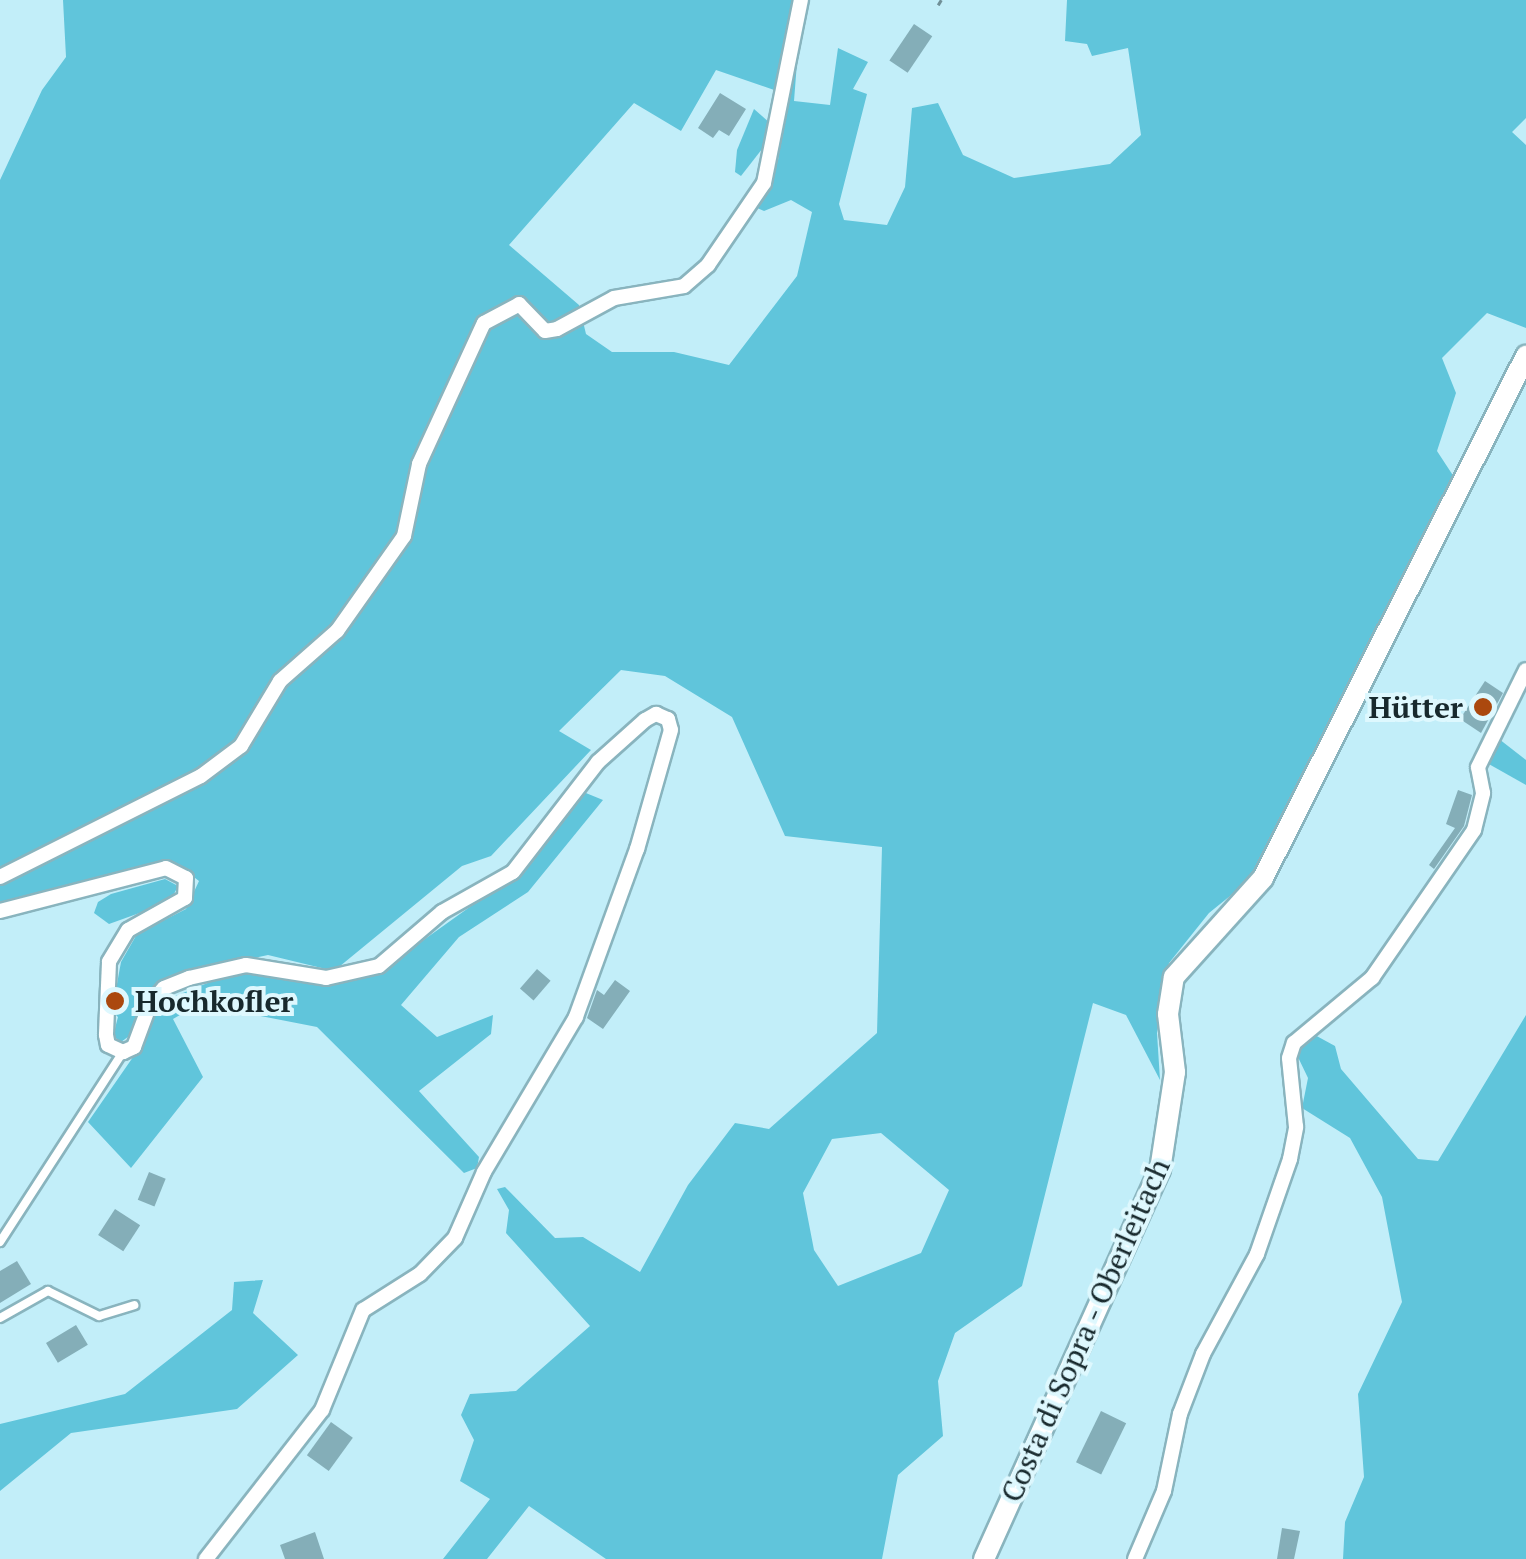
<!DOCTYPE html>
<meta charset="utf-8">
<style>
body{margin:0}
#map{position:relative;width:1526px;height:1559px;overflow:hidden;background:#c2eef9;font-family:"PT Serif",serif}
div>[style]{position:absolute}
.green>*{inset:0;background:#60c5db}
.building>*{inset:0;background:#84aeb8;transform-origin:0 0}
.path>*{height:2.5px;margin-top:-1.25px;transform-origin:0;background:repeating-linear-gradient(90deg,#708f97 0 8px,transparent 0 16px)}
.roads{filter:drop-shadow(2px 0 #89b4be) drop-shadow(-2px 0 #89b4be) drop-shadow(0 2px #89b4be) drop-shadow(0 -2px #89b4be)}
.service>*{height:8px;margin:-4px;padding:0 4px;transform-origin:4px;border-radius:4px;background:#fff}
.minor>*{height:14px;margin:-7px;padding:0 7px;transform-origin:7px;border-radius:7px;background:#fff}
.secondary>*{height:20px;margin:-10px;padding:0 10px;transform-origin:10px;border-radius:10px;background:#fff}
.dots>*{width:28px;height:28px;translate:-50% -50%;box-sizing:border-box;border:5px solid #def8fe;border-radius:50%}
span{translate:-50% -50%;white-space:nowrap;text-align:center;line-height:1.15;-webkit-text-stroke:8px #def8fe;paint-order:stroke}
.poi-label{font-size:30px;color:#18292d;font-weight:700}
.right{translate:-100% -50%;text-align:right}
.left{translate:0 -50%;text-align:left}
.street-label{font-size:30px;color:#18292d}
</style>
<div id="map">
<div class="green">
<div style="clip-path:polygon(evenodd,63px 0,795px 0,777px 91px,716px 70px,681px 131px,634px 103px,509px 245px,579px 305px,586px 334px,612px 352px,674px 352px,729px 365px,797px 276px,812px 212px,791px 200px,764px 211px,755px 207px,778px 160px,800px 24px,794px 101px,830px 105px,838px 48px,868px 62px,853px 89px,867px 94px,839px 204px,844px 220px,887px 225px,905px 187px,912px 108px,938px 103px,963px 155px,1014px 178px,1110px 164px,1141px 135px,1128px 48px,1092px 56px,1087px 44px,1065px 41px,1067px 0,1526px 0,1526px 118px,1512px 132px,1526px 145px,1526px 328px,1487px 313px,1442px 358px,1456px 393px,1437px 451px,1454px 477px,1262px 856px,1246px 883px,1209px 913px,1169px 963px,1157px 1033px,1160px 1080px,1126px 1015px,1093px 1003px,1022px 1286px,955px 1333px,938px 1381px,943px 1436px,898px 1475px,882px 1559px,606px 1559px,529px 1506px,487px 1559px,443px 1559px,490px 1499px,460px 1481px,474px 1440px,461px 1415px,470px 1394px,516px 1391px,590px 1326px,506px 1233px,509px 1210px,497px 1189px,505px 1187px,555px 1238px,583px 1237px,640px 1272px,688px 1185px,735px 1123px,769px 1129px,877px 1033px,882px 847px,785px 836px,732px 717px,665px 676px,621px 670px,559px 731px,591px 750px,491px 856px,462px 866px,334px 971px,268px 955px,221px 965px,147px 997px,132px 1034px,121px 1042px,113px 1036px,118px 1017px,112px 1011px,121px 962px,137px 934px,186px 909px,199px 881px,177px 864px,157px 864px,0 904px,0 180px,42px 90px,66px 57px,63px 0,881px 1133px,949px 1190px,921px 1253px,838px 1286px,814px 1250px,803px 1193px,832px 1139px,881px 1133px)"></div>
<div style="clip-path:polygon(754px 109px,771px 124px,766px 144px,741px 176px,735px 172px,737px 150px)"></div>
<div style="clip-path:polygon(1499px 739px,1526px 760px,1526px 785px,1487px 763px)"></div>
<div style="clip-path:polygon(581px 791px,603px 800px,528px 892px,459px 937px,401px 1005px,437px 1037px,493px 1015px,491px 1034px,419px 1091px,479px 1157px,477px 1168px,464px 1173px,317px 1027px,199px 1004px,173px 1019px,203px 1077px,131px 1168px,88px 1122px,140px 1047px,156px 1004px,232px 973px,257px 970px,327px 983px,376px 974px,530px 864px)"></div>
<div style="clip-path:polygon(165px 879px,178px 886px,170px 902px,109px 924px,94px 913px,98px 902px,111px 894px)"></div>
<div style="clip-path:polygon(1526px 1015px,1526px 1559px,1343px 1559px,1345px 1522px,1364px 1477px,1358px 1394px,1402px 1302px,1382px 1197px,1350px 1138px,1302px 1108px,1308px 1078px,1296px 1053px,1313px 1034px,1335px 1046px,1341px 1069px,1418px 1159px,1438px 1161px)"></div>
<div style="clip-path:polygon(263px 1280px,253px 1313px,298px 1355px,237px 1409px,71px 1433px,0 1491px,0 1424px,125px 1394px,232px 1310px,234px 1282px)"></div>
</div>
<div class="building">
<div style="left:914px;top:24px;width:22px;height:44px;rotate:34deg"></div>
<div style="clip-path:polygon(720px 93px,746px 109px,729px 136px,719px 130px,713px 138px,698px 128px)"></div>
<div style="clip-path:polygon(1485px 681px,1503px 693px,1481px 733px,1460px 719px)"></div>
<div style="clip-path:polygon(1458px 790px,1472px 795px,1464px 826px,1434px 869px,1429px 865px,1455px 828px,1446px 824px)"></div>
<div style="left:537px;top:969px;width:18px;height:26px;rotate:41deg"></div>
<div style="clip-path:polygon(615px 980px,630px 991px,603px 1029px,587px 1018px,597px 990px,604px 995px)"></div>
<div style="left:149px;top:1172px;width:18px;height:30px;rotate:22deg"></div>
<div style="left:115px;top:1209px;width:30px;height:31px;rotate:33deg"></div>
<div style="clip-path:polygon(17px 1261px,31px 1284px,0 1303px,0 1271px)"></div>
<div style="left:76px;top:1325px;width:23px;height:35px;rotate:59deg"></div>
<div style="left:1101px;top:1411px;width:28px;height:57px;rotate:26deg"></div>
<div style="left:331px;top:1422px;width:27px;height:41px;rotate:36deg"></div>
<div style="clip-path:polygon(1282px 1528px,1300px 1531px,1294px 1559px,1277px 1559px)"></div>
<div style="clip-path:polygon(315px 1532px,324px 1559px,285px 1559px,280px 1545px)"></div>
</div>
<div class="path">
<div style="left:938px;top:5px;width:6px;rotate:-59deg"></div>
</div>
<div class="roads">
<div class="service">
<div style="left:0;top:1242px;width:226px;rotate:-57.1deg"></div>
<div style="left:0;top:1318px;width:55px;rotate:-29.4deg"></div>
<div style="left:48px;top:1291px;width:57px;rotate:26.1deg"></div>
<div style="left:99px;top:1316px;width:37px;rotate:-17deg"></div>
</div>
<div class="minor">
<div style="left:0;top:877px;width:225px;rotate:-26.7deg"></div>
<div style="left:201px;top:776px;width:50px;rotate:-36.9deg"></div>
<div style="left:241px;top:746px;width:76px;rotate:-59deg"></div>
<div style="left:280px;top:681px;width:76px;rotate:-41.3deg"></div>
<div style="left:337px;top:631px;width:116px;rotate:-54.8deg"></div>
<div style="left:404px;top:536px;width:74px;rotate:-78.2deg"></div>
<div style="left:419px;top:464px;width:155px;rotate:-65.3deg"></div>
<div style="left:484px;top:323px;width:40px;rotate:-28deg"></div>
<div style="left:519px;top:304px;width:37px;rotate:46deg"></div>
<div style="left:545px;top:331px;width:12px;rotate:-9deg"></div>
<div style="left:557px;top:329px;width:65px;rotate:-28.5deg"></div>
<div style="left:614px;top:298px;width:71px;rotate:-9.7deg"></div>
<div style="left:684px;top:286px;width:32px;rotate:-41deg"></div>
<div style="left:708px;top:265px;width:99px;rotate:-55.7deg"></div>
<div style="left:764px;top:183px;width:187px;rotate:-78.6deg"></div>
<div style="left:0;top:911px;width:171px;rotate:-14.5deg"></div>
<div style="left:166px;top:868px;width:22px;rotate:27deg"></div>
<div style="left:186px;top:878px;width:20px;rotate:93deg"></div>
<div style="left:185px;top:898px;width:65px;rotate:150.7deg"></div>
<div style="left:128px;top:930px;width:37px;rotate:121deg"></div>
<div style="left:109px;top:962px;width:73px;rotate:92.4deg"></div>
<div style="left:106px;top:1035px;width:10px;rotate:79deg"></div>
<div style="left:108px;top:1045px;width:17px;rotate:25deg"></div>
<div style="left:123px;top:1052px;width:12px;rotate:-24deg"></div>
<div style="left:134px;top:1047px;width:46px;rotate:-69.6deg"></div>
<div style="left:150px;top:1004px;width:21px;rotate:-49deg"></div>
<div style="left:164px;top:988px;width:27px;rotate:-22deg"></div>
<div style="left:189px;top:978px;width:58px;rotate:-12.8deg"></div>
<div style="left:246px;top:965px;width:81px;rotate:9.2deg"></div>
<div style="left:326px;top:978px;width:54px;rotate:-12.8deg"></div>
<div style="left:379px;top:966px;width:83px;rotate:-40.6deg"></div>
<div style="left:442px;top:912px;width:81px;rotate:-29.4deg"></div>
<div style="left:513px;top:872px;width:139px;rotate:-52.3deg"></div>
<div style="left:598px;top:762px;width:63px;rotate:-41.8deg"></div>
<div style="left:645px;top:720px;width:13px;rotate:-29deg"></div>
<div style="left:656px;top:714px;width:13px;rotate:23deg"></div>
<div style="left:668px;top:719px;width:11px;rotate:75deg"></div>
<div style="left:671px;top:730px;width:124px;rotate:105.9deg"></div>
<div style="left:637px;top:849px;width:179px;rotate:110deg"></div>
<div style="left:576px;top:1017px;width:180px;rotate:120.7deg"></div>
<div style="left:484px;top:1172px;width:72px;rotate:113.7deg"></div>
<div style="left:455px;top:1238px;width:50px;rotate:134.2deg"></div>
<div style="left:420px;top:1274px;width:67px;rotate:147.7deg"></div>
<div style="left:363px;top:1310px;width:108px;rotate:112.3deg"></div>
<div style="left:322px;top:1410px;width:189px;rotate:127.9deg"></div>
<div style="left:1135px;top:1559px;width:74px;rotate:-66.9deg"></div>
<div style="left:1164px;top:1491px;width:79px;rotate:-78.3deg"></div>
<div style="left:1180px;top:1414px;width:64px;rotate:-69deg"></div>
<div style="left:1203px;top:1354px;width:114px;rotate:-61.6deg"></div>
<div style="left:1257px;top:1254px;width:101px;rotate:-70.8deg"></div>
<div style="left:1290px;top:1159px;width:33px;rotate:-79deg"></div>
<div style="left:1296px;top:1127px;width:69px;rotate:-95.8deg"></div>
<div style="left:1289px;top:1058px;width:16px;rotate:-72deg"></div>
<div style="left:1294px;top:1043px;width:102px;rotate:-39.8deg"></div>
<div style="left:1372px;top:978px;width:180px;rotate:-55.4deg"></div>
<div style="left:1474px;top:830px;width:38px;rotate:-76deg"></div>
<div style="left:1483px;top:793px;width:26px;rotate:-101deg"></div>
<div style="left:1478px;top:767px;width:108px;rotate:-63.7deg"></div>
</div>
<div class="secondary">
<div style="left:984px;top:1559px;width:427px;rotate:-65.7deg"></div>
<div style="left:1160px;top:1170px;width:99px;rotate:-81.3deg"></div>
<div style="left:1175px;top:1072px;width:58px;rotate:-96.9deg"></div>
<div style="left:1168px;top:1014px;width:37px;rotate:-81deg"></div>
<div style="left:1174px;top:977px;width:133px;rotate:-48deg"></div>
<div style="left:1263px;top:878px;width:585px;rotate:-63.26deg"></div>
</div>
</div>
<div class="dots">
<div style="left:1483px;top:707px;background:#ab480e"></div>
<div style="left:115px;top:1001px;background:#ab480e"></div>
</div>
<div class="poi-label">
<span class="right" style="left:1463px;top:707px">Hütter</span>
<span class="left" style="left:135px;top:1001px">Hochkofler</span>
</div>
<div class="street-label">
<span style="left:1085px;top:1330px;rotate:-66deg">Costa di Sopra - Oberleitach</span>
</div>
</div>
